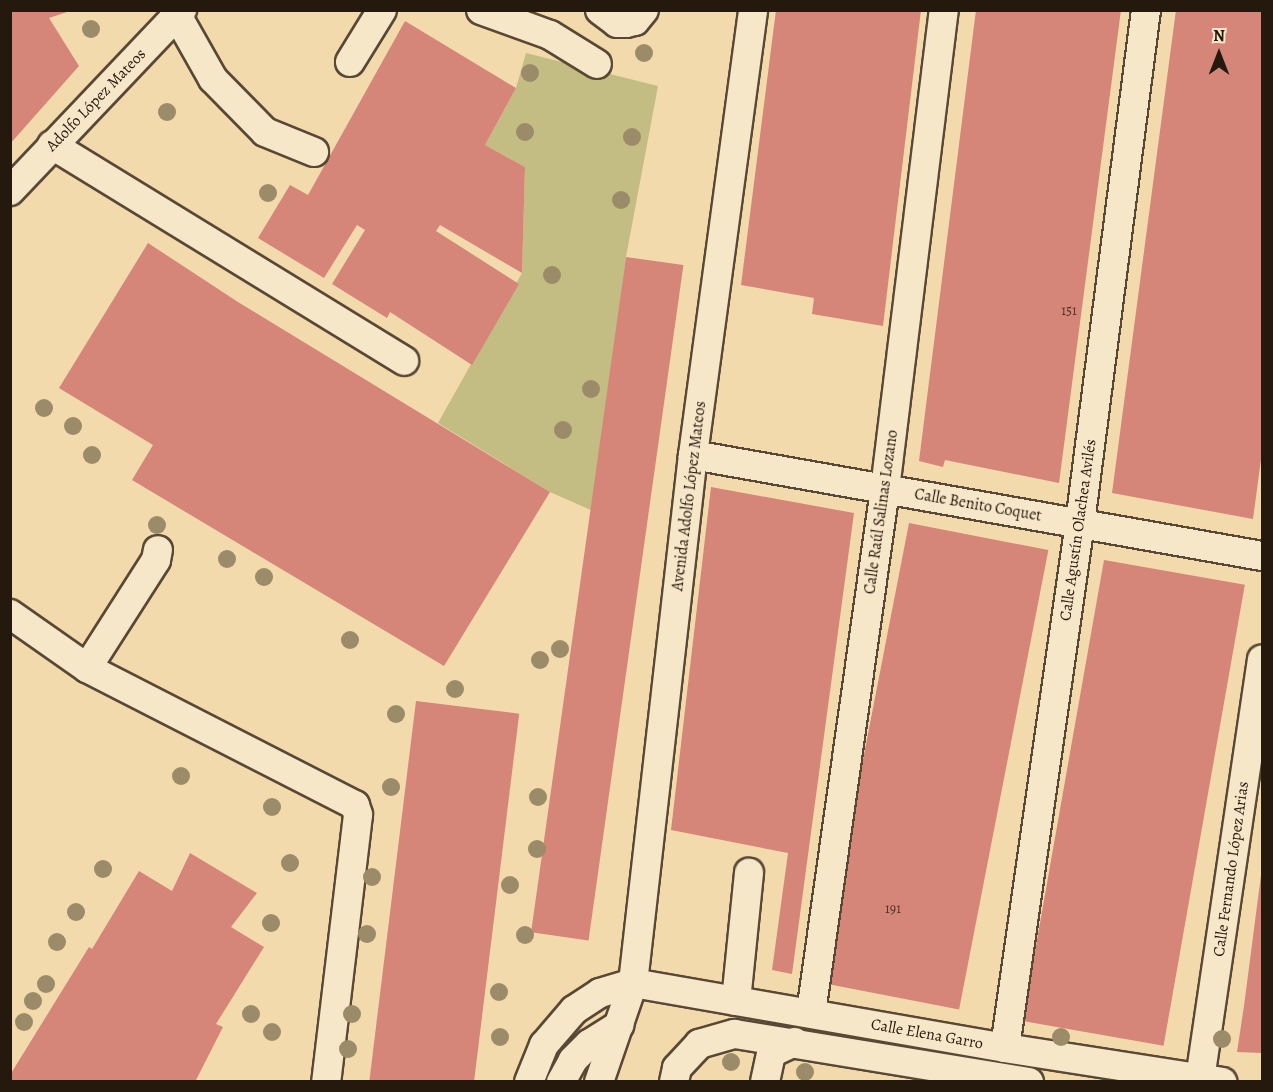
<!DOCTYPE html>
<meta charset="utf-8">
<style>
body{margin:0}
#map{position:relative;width:1273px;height:1092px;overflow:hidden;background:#f3daac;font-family:Alegreya,serif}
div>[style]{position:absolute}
.green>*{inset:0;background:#c3bd84}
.building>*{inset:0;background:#d58678;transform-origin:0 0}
.roads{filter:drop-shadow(2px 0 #584835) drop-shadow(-2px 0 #584835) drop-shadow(0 2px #584835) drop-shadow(0 -2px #584835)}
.minor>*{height:28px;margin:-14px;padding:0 14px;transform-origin:14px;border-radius:14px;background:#f7e7c9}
.trees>*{width:18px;height:18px;margin:-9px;border-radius:50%;background:#9c8b68}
span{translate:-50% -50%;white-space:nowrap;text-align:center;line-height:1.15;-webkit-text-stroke:4.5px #f7e7c9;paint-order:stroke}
.number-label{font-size:14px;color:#513428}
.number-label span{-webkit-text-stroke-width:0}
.street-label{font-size:16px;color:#25180d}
.frame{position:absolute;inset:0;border:12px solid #25180d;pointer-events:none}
.north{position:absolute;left:1189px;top:24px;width:60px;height:60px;-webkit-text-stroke:4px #f7e7c9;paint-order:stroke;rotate:0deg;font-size:16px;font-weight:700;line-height:24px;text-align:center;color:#25180d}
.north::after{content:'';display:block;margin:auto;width:21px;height:27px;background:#25180d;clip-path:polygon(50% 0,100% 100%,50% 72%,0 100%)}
</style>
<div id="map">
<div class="green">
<div style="clip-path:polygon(526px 53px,658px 86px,626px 257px,593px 511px,550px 492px,438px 423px,522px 273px,525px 167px,485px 145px,516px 88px)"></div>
</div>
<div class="building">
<div style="clip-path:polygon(10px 10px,73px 10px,49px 18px,79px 66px,10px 144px)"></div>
<div style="clip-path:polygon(776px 10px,921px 10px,883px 326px,812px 314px,814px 298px,741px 285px)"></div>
<div style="clip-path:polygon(976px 10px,1121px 10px,1059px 483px,945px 460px,943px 467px,919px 461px)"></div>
<div style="clip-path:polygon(1176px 10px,1262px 10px,1262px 452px,1253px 519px,1112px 493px)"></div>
<div style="clip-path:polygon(405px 21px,516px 88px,485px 145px,525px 167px,522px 273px,440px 225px,436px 231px,519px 284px,472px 365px,390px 312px,387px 318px,332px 284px,365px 230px,357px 225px,324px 278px,258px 238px,290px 185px,308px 195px)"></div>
<div style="clip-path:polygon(148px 243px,238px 302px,550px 492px,444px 666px,132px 480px,153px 445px,59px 388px)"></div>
<div style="left:626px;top:257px;width:58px;height:682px;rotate:8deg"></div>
<div style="clip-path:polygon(711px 487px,854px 513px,792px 974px,772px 970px,788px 853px,671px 830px)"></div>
<div style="left:909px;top:523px;width:142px;height:468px;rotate:11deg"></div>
<div style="left:1104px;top:560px;width:143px;height:468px;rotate:10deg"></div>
<div style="left:416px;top:701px;width:104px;height:384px;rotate:7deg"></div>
<div style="clip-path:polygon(190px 853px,257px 893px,231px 927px,264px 947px,216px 1024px,223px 1027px,195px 1082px,10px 1082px,10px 1075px,89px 947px,92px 949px,139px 871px,172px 891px)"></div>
<div style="clip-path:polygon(1261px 875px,1262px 1053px,1237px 1052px,1244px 1006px)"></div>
</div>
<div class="roads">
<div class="minor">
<div style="left:174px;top:10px;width:79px;rotate:60.5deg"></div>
<div style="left:213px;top:79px;width:74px;rotate:45.5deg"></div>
<div style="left:265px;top:132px;width:53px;rotate:22.2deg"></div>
<div style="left:481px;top:10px;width:73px;rotate:19.9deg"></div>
<div style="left:550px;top:35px;width:55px;rotate:31.7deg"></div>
<div style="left:600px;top:10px;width:21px;rotate:37deg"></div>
<div style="left:617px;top:23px;width:9px"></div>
<div style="left:626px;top:23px;width:9px;rotate:-13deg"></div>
<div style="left:635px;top:21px;width:14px;rotate:-51deg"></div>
<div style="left:350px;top:62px;width:61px;rotate:-58.4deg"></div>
<div style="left:52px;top:145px;width:413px;rotate:31.5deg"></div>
<div style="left:10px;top:191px;width:250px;rotate:-46.5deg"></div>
<div style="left:693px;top:455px;width:578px;rotate:10.07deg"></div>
<div style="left:10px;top:614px;width:94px;rotate:35deg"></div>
<div style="left:87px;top:668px;width:301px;rotate:27.1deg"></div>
<div style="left:355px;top:805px;width:10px;rotate:73deg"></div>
<div style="left:358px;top:815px;width:269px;rotate:96.8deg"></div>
<div style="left:87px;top:668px;width:128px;rotate:-57.4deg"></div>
<div style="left:156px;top:560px;width:10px;rotate:-79deg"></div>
<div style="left:736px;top:1001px;width:129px;rotate:-84.2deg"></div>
<div style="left:811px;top:1013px;width:529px;rotate:-81.96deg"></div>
<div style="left:885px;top:489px;width:483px;rotate:-83deg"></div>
<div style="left:1005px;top:1048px;width:530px;rotate:-81.87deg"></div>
<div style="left:1080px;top:523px;width:517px;rotate:-82.67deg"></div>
<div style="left:1200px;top:1079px;width:424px;rotate:-81.6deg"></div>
<div style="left:529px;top:1082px;width:40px;rotate:-68deg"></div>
<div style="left:544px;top:1045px;width:46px;rotate:-49.4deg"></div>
<div style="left:574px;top:1010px;width:31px;rotate:-33deg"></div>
<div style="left:600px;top:993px;width:34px;rotate:-17deg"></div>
<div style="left:633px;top:983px;width:378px;rotate:9.9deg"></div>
<div style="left:1005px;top:1048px;width:220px;rotate:8.9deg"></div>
<div style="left:561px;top:1082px;width:25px;rotate:-61deg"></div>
<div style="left:573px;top:1060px;width:23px;rotate:-45deg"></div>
<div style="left:589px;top:1044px;width:36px;rotate:-32deg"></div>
<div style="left:599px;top:1082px;width:105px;rotate:-71deg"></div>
<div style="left:633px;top:983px;width:531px;rotate:-83.52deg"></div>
<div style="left:693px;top:455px;width:449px;rotate:-82.3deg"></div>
<div style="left:674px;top:1082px;width:14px;rotate:-78deg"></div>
<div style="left:677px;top:1068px;width:33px;rotate:-47deg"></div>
<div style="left:699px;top:1044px;width:37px;rotate:-16deg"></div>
<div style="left:735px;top:1034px;width:298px;rotate:9.3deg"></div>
<div style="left:765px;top:1082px;width:30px;rotate:-78deg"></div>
<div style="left:771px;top:1053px;width:26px;rotate:-25deg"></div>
</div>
</div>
<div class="trees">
<div style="left:91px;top:29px"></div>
<div style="left:644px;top:53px"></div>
<div style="left:530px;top:73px"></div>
<div style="left:167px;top:112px"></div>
<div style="left:525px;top:132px"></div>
<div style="left:632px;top:137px"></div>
<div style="left:268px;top:193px"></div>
<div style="left:621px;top:200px"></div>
<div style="left:552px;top:275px"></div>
<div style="left:591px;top:389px"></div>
<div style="left:44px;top:408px"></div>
<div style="left:73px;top:426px"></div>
<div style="left:563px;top:430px"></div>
<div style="left:92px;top:455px"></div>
<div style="left:157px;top:525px"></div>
<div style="left:227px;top:559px"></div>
<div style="left:264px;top:577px"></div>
<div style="left:350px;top:640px"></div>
<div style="left:560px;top:649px"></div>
<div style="left:540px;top:660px"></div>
<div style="left:455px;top:689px"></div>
<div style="left:396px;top:714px"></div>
<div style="left:181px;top:776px"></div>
<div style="left:391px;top:787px"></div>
<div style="left:538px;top:797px"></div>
<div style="left:272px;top:807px"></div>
<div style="left:537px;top:849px"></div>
<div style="left:290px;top:863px"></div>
<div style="left:103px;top:869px"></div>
<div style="left:372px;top:877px"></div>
<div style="left:510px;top:885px"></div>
<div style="left:76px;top:912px"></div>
<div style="left:271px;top:923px"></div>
<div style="left:367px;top:934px"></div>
<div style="left:525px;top:935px"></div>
<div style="left:57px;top:942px"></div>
<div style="left:46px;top:984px"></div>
<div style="left:499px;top:992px"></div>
<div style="left:33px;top:1001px"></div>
<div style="left:251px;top:1014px"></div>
<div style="left:352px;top:1014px"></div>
<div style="left:24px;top:1022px"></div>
<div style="left:272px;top:1032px"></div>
<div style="left:500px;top:1037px"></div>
<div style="left:1061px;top:1037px"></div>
<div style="left:1222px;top:1039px"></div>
<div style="left:348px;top:1049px"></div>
<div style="left:731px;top:1062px"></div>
<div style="left:805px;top:1072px"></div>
</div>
<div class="number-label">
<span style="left:1069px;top:311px">151</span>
<span style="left:893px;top:909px">191</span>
</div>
<div class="street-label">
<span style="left:96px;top:100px;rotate:-46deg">Adolfo López Mateos</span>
<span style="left:689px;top:496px;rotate:-83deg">Avenida Adolfo López Mateos</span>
<span style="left:978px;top:505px;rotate:10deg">Calle Benito Coquet</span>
<span style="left:881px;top:512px;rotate:-82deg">Calle Raúl Salinas Lozano</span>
<span style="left:1078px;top:530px;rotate:-82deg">Calle Agustín Olachea Avilés</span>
<span style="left:1231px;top:869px;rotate:-82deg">Calle Fernando López Arias</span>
<span style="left:927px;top:1034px;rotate:10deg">Calle Elena Garro</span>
</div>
<div class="frame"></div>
<div class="north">N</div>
</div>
